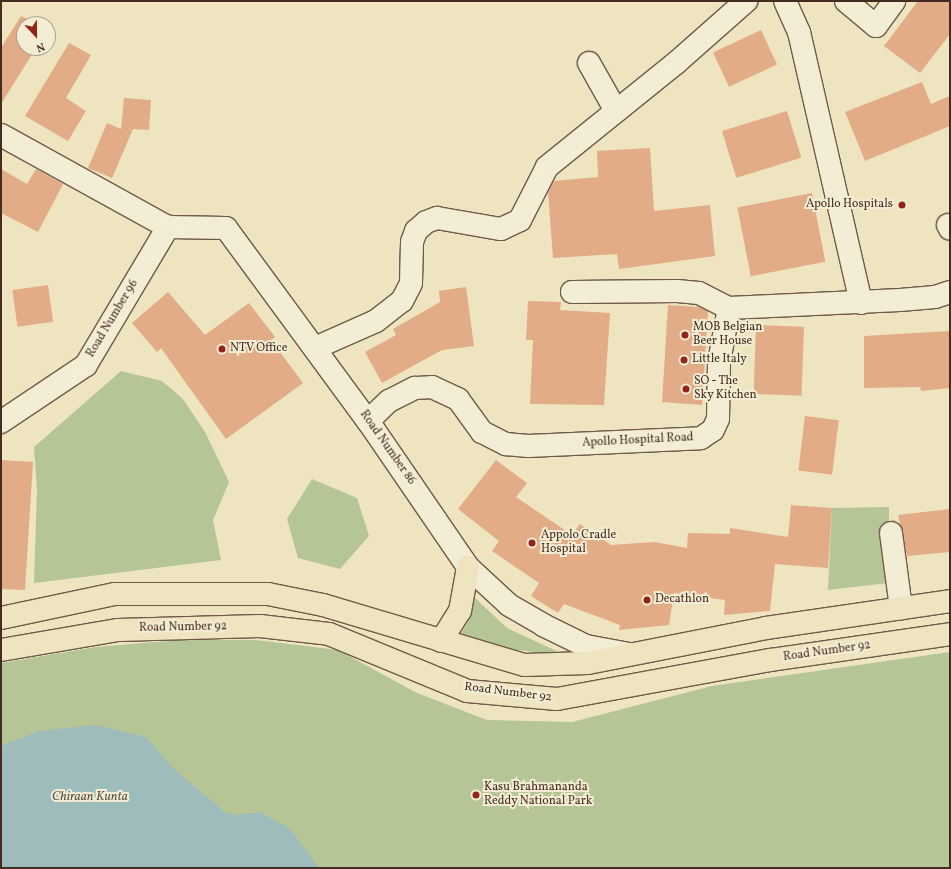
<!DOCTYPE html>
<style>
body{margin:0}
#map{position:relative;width:951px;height:869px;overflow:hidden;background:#eee4c0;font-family:Vollkorn,serif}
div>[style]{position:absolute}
.green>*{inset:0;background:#b6c595}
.water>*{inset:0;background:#9ebcbc}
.building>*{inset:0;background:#e1ac86;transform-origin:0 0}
.roads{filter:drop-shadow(1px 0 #6f5a4a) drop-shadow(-1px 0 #6f5a4a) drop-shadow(0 1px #6f5a4a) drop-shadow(0 -1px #6f5a4a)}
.minor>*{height:22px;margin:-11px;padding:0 11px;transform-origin:11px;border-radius:11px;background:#f4edd6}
.major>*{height:22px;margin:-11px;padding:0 11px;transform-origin:11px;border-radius:11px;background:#eee4c0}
.dots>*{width:11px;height:11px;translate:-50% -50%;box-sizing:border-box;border:2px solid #f4edd6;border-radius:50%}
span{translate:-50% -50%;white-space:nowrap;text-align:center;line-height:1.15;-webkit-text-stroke:4px #f4edd6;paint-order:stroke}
.poi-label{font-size:12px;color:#452c22}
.right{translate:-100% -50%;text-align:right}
.left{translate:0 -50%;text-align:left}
.street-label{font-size:12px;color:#452c22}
.water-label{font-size:13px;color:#5b5048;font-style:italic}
.frame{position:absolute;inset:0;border:2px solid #452c22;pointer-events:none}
.north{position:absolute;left:16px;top:16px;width:40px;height:40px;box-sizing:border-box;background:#f4edd6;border:1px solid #aea08e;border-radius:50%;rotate:158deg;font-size:11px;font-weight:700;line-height:16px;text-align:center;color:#452c22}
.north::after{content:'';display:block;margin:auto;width:14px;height:18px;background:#8f2418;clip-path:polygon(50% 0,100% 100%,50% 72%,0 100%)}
</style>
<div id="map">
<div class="green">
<div style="clip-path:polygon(121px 371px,162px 381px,183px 399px,205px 432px,229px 482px,213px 520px,221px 560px,34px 583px,37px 489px,34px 447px)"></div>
<div style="clip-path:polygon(312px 479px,357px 498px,369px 536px,340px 569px,298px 558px,287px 519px)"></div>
<div style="clip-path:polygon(889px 507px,888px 583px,828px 590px,832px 508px)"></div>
<div style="clip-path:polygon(475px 598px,507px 628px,565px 655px,496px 648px,460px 635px,469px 620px)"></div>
<div style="clip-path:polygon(180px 640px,256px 640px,338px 650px,417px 693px,487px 720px,572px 722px,712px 686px,950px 652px,950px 868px,1px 868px,1px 663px,96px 647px)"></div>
</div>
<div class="water">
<div style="clip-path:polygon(96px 725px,146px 737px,172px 767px,224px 812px,237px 815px,259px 812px,290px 829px,319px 868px,1px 868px,1px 746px,39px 731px)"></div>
</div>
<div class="building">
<div style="clip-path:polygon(918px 1px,950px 1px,950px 34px,920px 73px,884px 46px)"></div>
<div style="clip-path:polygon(21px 16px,36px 24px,24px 24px,24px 48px,36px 48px,1px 104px,1px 48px)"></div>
<div style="left:761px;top:30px;width:38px;height:53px;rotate:65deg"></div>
<div style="clip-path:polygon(69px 43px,91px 55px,66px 98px,86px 111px,68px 141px,25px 116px)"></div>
<div style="clip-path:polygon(922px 82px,931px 104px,950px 96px,950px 126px,865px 161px,845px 112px)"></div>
<div style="clip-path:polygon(124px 98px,151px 100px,149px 130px,133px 129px,112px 178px,88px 168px,107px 123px,121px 129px)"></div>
<div style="left:787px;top:111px;width:49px;height:68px;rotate:73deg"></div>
<div style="clip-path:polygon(650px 148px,654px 211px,710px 205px,715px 256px,619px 269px,617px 254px,553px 258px,548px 192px,554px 181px,598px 177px,597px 151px)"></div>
<div style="clip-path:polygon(1px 169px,27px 184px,36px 169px,63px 184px,38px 232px,1px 213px)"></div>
<div style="left:812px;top:193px;width:70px;height:76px;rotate:79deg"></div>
<div style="left:48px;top:285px;width:37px;height:36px;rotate:82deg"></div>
<div style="clip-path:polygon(466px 287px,474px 346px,442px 350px,382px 383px,365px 352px,396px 335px,393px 329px,440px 302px,439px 291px)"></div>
<div style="clip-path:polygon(168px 292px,205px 335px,249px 303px,275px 337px,271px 340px,303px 383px,226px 439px,161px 348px,157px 352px,132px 323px)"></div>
<div style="clip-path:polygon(528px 301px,561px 302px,560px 310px,610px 313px,604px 405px,530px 404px,533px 340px,526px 340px)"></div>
<div style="clip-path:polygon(668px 305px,699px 307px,708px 311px,702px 405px,662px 402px)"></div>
<div style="left:756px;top:325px;width:48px;height:69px;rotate:2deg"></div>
<div style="clip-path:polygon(950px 331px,950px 388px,921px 391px,920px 387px,864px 388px,864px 336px)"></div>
<div style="left:805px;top:416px;width:34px;height:55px;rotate:7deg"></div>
<div style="clip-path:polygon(1px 460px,33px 462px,25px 590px,1px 589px)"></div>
<div style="clip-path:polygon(496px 460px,527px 483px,516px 497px,572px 535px,580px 524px,611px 545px,654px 542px,687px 548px,688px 533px,730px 534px,730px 528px,788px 537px,791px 505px,832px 508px,828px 568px,775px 564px,770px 611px,724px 615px,725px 600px,674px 593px,669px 625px,619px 630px,620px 625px,564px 604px,558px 613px,531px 596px,539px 583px,492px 551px,499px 541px,458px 509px)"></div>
<div style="clip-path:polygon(950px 509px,950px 552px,907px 556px,898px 515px)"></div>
</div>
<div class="roads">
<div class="minor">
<div style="left:785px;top:1px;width:34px;rotate:66deg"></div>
<div style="left:799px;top:32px;width:278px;rotate:77.1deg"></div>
<div style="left:846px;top:1px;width:39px;rotate:40deg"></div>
<div style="left:876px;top:26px;width:31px;rotate:-54deg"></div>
<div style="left:589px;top:63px;width:55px;rotate:60.6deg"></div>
<div style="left:1px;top:135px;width:191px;rotate:28.9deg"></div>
<div style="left:168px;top:227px;width:58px;rotate:1deg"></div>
<div style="left:226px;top:228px;width:240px;rotate:53.7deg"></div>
<div style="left:368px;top:421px;width:177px;rotate:55.6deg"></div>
<div style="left:468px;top:567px;width:56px;rotate:42.8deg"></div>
<div style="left:509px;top:605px;width:39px;rotate:30deg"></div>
<div style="left:543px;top:625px;width:48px;rotate:26deg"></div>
<div style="left:586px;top:646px;width:44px;rotate:10.5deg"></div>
<div style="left:948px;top:225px;width:4px;rotate:63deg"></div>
<div style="left:572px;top:292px;width:105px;rotate:-0.5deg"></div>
<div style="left:677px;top:291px;width:22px;rotate:5deg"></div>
<div style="left:699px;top:293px;width:34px;rotate:27deg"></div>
<div style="left:315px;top:348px;width:67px;rotate:-23.9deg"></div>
<div style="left:376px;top:321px;width:33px;rotate:-38deg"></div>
<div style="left:402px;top:301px;width:20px;rotate:-63deg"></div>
<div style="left:411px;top:283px;width:41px;rotate:-88.6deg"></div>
<div style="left:412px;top:242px;width:12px;rotate:-70deg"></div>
<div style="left:416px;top:231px;width:13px;rotate:-42deg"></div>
<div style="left:426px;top:222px;width:12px;rotate:-20deg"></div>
<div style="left:437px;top:218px;width:65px;rotate:9.8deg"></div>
<div style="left:501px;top:229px;width:21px;rotate:-25deg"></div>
<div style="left:520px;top:220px;width:59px;rotate:-63deg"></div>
<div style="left:547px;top:167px;width:166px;rotate:-38.9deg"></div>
<div style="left:676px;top:63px;width:94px;rotate:-41.5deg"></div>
<div style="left:368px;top:421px;width:29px;rotate:-44deg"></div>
<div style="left:389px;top:401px;width:29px;rotate:-27deg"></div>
<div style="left:415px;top:388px;width:17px;rotate:-3deg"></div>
<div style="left:432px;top:387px;width:29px;rotate:25deg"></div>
<div style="left:458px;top:399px;width:41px;rotate:54deg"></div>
<div style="left:482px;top:432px;width:27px;rotate:27deg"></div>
<div style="left:506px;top:444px;width:22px;rotate:5deg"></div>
<div style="left:528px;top:446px;width:173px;rotate:-2.6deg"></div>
<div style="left:701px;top:438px;width:14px;rotate:-34deg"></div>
<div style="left:713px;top:430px;width:12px;rotate:-66deg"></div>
<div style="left:718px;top:419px;width:57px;rotate:-89deg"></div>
<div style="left:719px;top:362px;width:55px;rotate:-79.5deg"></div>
<div style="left:729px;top:308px;width:171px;rotate:-2.7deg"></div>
<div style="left:900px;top:300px;width:35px;rotate:-5deg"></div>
<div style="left:935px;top:297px;width:16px;rotate:-18deg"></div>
<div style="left:1px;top:422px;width:102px;rotate:-33.8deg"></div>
<div style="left:86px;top:365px;width:161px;rotate:-59.3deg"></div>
<div style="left:891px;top:533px;width:76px;rotate:82.4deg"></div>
</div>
<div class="major">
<div style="left:1px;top:618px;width:116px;rotate:-11.9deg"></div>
<div style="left:115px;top:594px;width:153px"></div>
<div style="left:268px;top:594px;width:56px;rotate:11.3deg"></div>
<div style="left:323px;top:605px;width:210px;rotate:16.6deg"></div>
<div style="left:524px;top:665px;width:64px;rotate:-1.8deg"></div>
<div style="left:588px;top:663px;width:181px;rotate:-11.1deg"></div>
<div style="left:766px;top:628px;width:186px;rotate:-8.3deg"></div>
<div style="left:441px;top:641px;width:36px;rotate:-58deg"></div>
<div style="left:460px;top:611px;width:45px;rotate:-79.7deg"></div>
<div style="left:1px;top:650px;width:119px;rotate:-9.7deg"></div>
<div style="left:118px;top:630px;width:142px;rotate:-1.6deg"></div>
<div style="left:260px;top:626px;width:69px;rotate:6.6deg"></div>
<div style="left:329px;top:634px;width:149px;rotate:22.4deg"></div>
<div style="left:467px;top:691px;width:90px;rotate:5.1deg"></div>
<div style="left:557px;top:699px;width:217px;rotate:-10.4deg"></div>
<div style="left:770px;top:660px;width:182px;rotate:-8.2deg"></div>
</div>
</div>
<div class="dots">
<div style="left:902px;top:205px;background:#8f2418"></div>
<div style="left:685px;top:335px;background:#8f2418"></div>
<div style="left:222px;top:349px;background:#8f2418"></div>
<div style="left:684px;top:360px;background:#8f2418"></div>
<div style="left:686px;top:389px;background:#8f2418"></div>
<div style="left:532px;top:543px;background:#8f2418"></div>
<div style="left:647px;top:600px;background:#8f2418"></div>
<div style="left:476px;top:795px;background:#8f2418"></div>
</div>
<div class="poi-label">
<span class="right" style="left:893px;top:205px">Apollo Hospitals</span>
<span class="left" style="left:693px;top:335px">MOB Belgian<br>Beer House</span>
<span class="left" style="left:230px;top:349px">NTV Office</span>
<span class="left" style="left:692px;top:360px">Little Italy</span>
<span class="left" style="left:694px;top:389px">SO - The<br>Sky Kitchen</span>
<span class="left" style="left:541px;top:543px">Appolo Cradle<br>Hospital</span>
<span class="left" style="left:655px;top:600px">Decathlon</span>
<span class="left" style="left:484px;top:795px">Kasu Brahmananda<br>Reddy National Park</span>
</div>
<div class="street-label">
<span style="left:113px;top:319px;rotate:-59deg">Road Number 96</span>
<span style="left:638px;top:441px;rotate:-3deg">Apollo Hospital Road</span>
<span style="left:387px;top:448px;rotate:55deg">Road Number 86</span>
<span style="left:183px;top:628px;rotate:-1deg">Road Number 92</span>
<span style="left:827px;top:652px;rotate:-8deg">Road Number 92</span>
<span style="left:508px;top:693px;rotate:7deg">Road Number 92</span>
</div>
<div class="water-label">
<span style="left:90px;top:797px">Chiraan Kunta</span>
</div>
<div class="frame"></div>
<div class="north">N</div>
</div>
